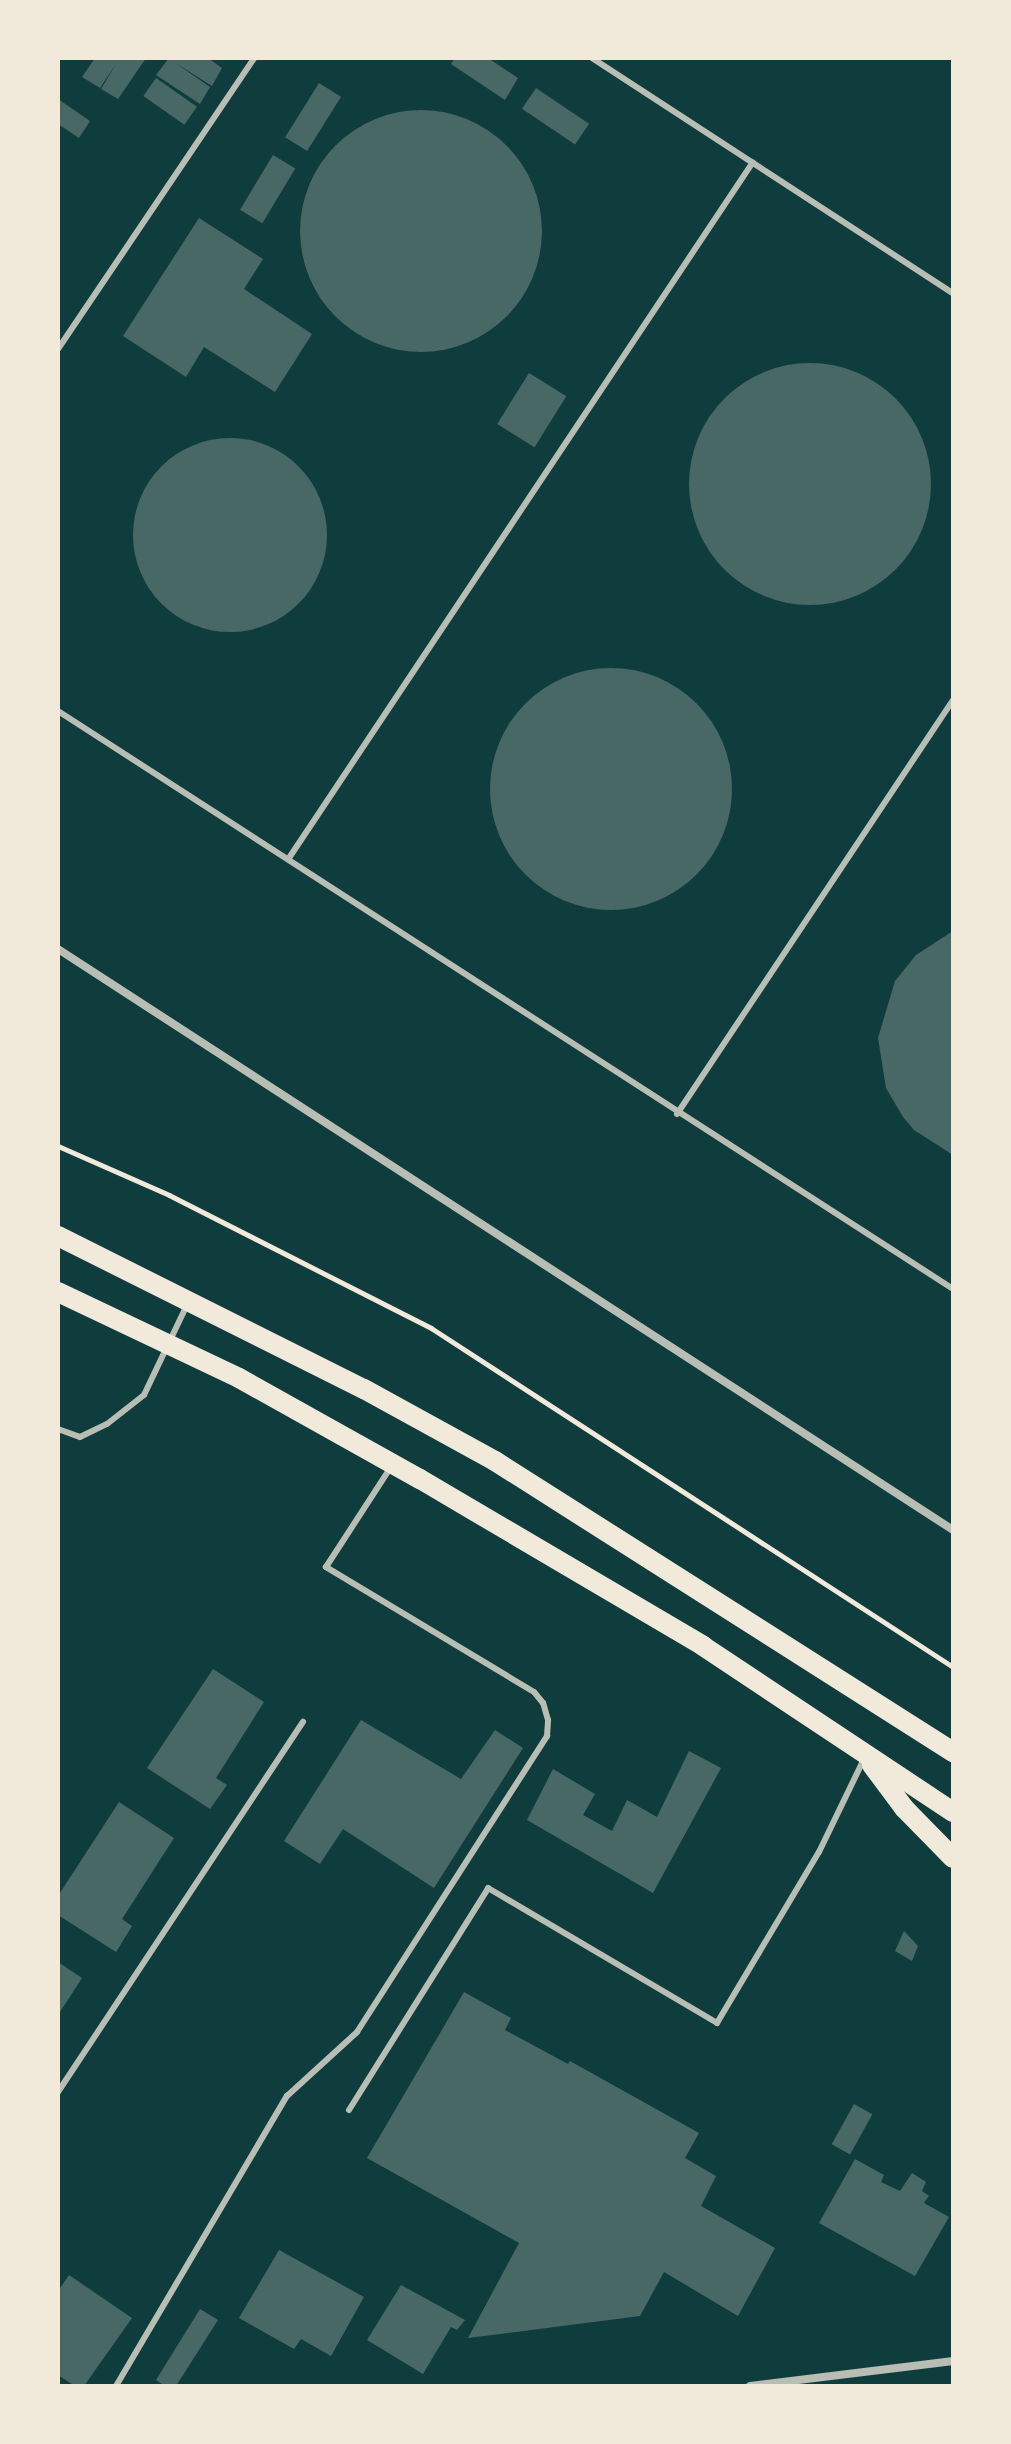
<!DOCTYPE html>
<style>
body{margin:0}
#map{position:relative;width:1011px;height:2444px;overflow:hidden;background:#0f3d3e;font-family:"DejaVu Sans",sans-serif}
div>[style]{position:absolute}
.water>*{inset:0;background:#0a2a2b}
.round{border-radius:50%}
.building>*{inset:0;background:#486865;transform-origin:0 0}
.path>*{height:5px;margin:-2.5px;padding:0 2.5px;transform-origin:2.5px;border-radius:2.5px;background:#f1e9da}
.service>*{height:6px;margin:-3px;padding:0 3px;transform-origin:3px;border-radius:3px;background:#b8beb3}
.minor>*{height:8px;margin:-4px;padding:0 4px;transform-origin:4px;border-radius:4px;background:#b8beb3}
.primary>*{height:20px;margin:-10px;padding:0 10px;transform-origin:10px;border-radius:10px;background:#f1e9da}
span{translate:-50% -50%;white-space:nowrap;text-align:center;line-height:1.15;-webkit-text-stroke:6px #f1e9da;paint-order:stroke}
.frame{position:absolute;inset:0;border:60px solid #f1e9da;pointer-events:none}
</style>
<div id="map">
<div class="water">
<div class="round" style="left:300px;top:110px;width:242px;height:242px"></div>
</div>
<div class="building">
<div style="clip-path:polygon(95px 58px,146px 58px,118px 99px,101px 89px,117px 62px,100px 88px,82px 77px)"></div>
<div style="clip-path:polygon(169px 58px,208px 58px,222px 68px,212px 86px,174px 62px,210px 87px,200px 104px,156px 75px)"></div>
<div style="clip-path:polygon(455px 58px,488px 58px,518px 78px,505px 100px,451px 64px)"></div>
<div style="left:156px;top:78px;width:50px;height:22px;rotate:35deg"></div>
<div style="left:319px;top:83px;width:26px;height:64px;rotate:32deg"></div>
<div style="left:536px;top:88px;width:64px;height:25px;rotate:34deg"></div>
<div style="clip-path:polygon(58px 99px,90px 121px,79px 138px,58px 124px)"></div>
<div class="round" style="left:300px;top:110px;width:242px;height:242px"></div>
<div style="left:273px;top:155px;width:26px;height:64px;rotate:31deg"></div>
<div style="clip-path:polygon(199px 218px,263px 259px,244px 289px,312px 334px,275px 392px,204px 347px,186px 377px,123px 336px)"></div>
<div class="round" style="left:689px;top:363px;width:242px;height:242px"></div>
<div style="left:529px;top:373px;width:44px;height:60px;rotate:32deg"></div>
<div class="round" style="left:133px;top:438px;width:194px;height:194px"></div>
<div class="round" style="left:490px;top:668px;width:242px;height:242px"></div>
<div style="clip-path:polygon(953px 931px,953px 1155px,914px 1130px,903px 1117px,886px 1088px,878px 1038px,895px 981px,916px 955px)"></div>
<div style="clip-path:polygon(213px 1669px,264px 1702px,216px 1778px,227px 1785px,210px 1809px,147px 1768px)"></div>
<div style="clip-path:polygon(361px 1720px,461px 1779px,495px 1730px,523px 1748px,434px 1888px,343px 1829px,320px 1864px,284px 1841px)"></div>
<div style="clip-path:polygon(689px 1751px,721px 1768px,653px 1893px,527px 1820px,553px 1769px,595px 1794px,583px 1815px,612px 1831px,627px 1800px,657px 1817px)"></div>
<div style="clip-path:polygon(119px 1802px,174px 1838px,122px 1919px,132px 1926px,116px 1952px,58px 1915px,58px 1896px)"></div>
<div style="clip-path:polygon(904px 1931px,918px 1946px,912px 1961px,895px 1951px)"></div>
<div style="clip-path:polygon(58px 1962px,82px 1978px,58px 2015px)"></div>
<div style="clip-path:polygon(464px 1992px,511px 2018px,505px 2030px,568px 2064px,570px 2061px,699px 2133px,685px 2158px,716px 2176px,701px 2206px,775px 2248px,738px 2316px,664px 2272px,640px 2316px,468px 2338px,519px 2243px,367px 2158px)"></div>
<div style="left:854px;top:2104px;width:21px;height:46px;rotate:29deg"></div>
<div style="clip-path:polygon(855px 2159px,884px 2175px,881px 2182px,900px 2191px,912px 2173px,926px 2182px,922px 2191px,929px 2196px,924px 2203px,949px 2217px,915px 2276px,819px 2223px)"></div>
<div style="clip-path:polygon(279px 2250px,364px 2297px,331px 2356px,301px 2339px,294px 2349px,239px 2318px)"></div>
<div style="clip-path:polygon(69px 2275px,132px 2318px,84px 2386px,75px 2386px,58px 2375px,58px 2291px)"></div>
<div style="clip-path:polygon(401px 2285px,465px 2320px,457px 2330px,451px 2327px,423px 2374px,367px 2340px)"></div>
<div style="clip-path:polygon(200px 2309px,218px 2320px,176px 2386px,165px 2386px,156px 2380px)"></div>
</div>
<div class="path">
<div style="left:58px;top:1146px;width:121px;rotate:23.8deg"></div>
<div style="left:169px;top:1195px;width:294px;rotate:26.9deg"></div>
<div style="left:431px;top:1328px;width:622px;rotate:33deg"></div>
</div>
<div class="service">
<div style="left:592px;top:58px;width:431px;rotate:33.1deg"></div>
<div style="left:58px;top:349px;width:351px;rotate:-56deg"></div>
<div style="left:58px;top:711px;width:1065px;rotate:32.85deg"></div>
<div style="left:289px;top:858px;width:836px;rotate:-56.31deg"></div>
<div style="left:677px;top:1114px;width:498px;rotate:-56.3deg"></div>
<div style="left:58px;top:1429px;width:23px;rotate:20deg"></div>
<div style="left:80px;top:1437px;width:30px;rotate:-26deg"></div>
<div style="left:107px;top:1424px;width:47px;rotate:-38.1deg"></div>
<div style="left:144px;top:1395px;width:100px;rotate:-64.5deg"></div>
<div style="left:58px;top:2092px;width:444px;rotate:-56.5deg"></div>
<div style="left:349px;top:2110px;width:262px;rotate:-57.9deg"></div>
<div style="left:488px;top:1888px;width:266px;rotate:30.5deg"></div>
<div style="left:717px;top:2023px;width:199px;rotate:-59.2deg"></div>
<div style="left:819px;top:1852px;width:103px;rotate:-64.2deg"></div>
<div style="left:116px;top:2386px;width:337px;rotate:-59.5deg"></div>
<div style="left:287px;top:2096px;width:95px;rotate:-42.4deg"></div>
<div style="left:357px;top:2032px;width:352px;rotate:-57.3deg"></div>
<div style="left:547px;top:1736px;width:16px;rotate:-86deg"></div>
<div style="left:548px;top:1720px;width:18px;rotate:-106deg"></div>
<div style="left:543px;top:1703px;width:14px;rotate:-129deg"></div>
<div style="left:534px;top:1692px;width:243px;rotate:-149deg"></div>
<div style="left:326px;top:1567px;width:119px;rotate:-57deg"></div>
</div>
<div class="minor">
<div style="left:58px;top:949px;width:1067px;rotate:32.99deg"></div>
<div style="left:750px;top:2386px;width:205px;rotate:-7deg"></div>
</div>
<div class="primary">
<div style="left:58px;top:1236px;width:342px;rotate:26.6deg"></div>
<div style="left:364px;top:1389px;width:149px;rotate:28.8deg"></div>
<div style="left:495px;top:1461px;width:543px;rotate:32.43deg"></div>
<div style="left:58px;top:1292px;width:200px;rotate:25.4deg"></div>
<div style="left:239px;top:1378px;width:207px;rotate:29.2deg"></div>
<div style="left:420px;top:1479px;width:329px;rotate:30.5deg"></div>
<div style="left:703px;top:1646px;width:300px;rotate:33.6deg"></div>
<div style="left:872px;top:1765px;width:54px;rotate:53.3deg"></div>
<div style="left:904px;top:1808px;width:70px;rotate:45.6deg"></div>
</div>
<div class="frame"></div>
</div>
